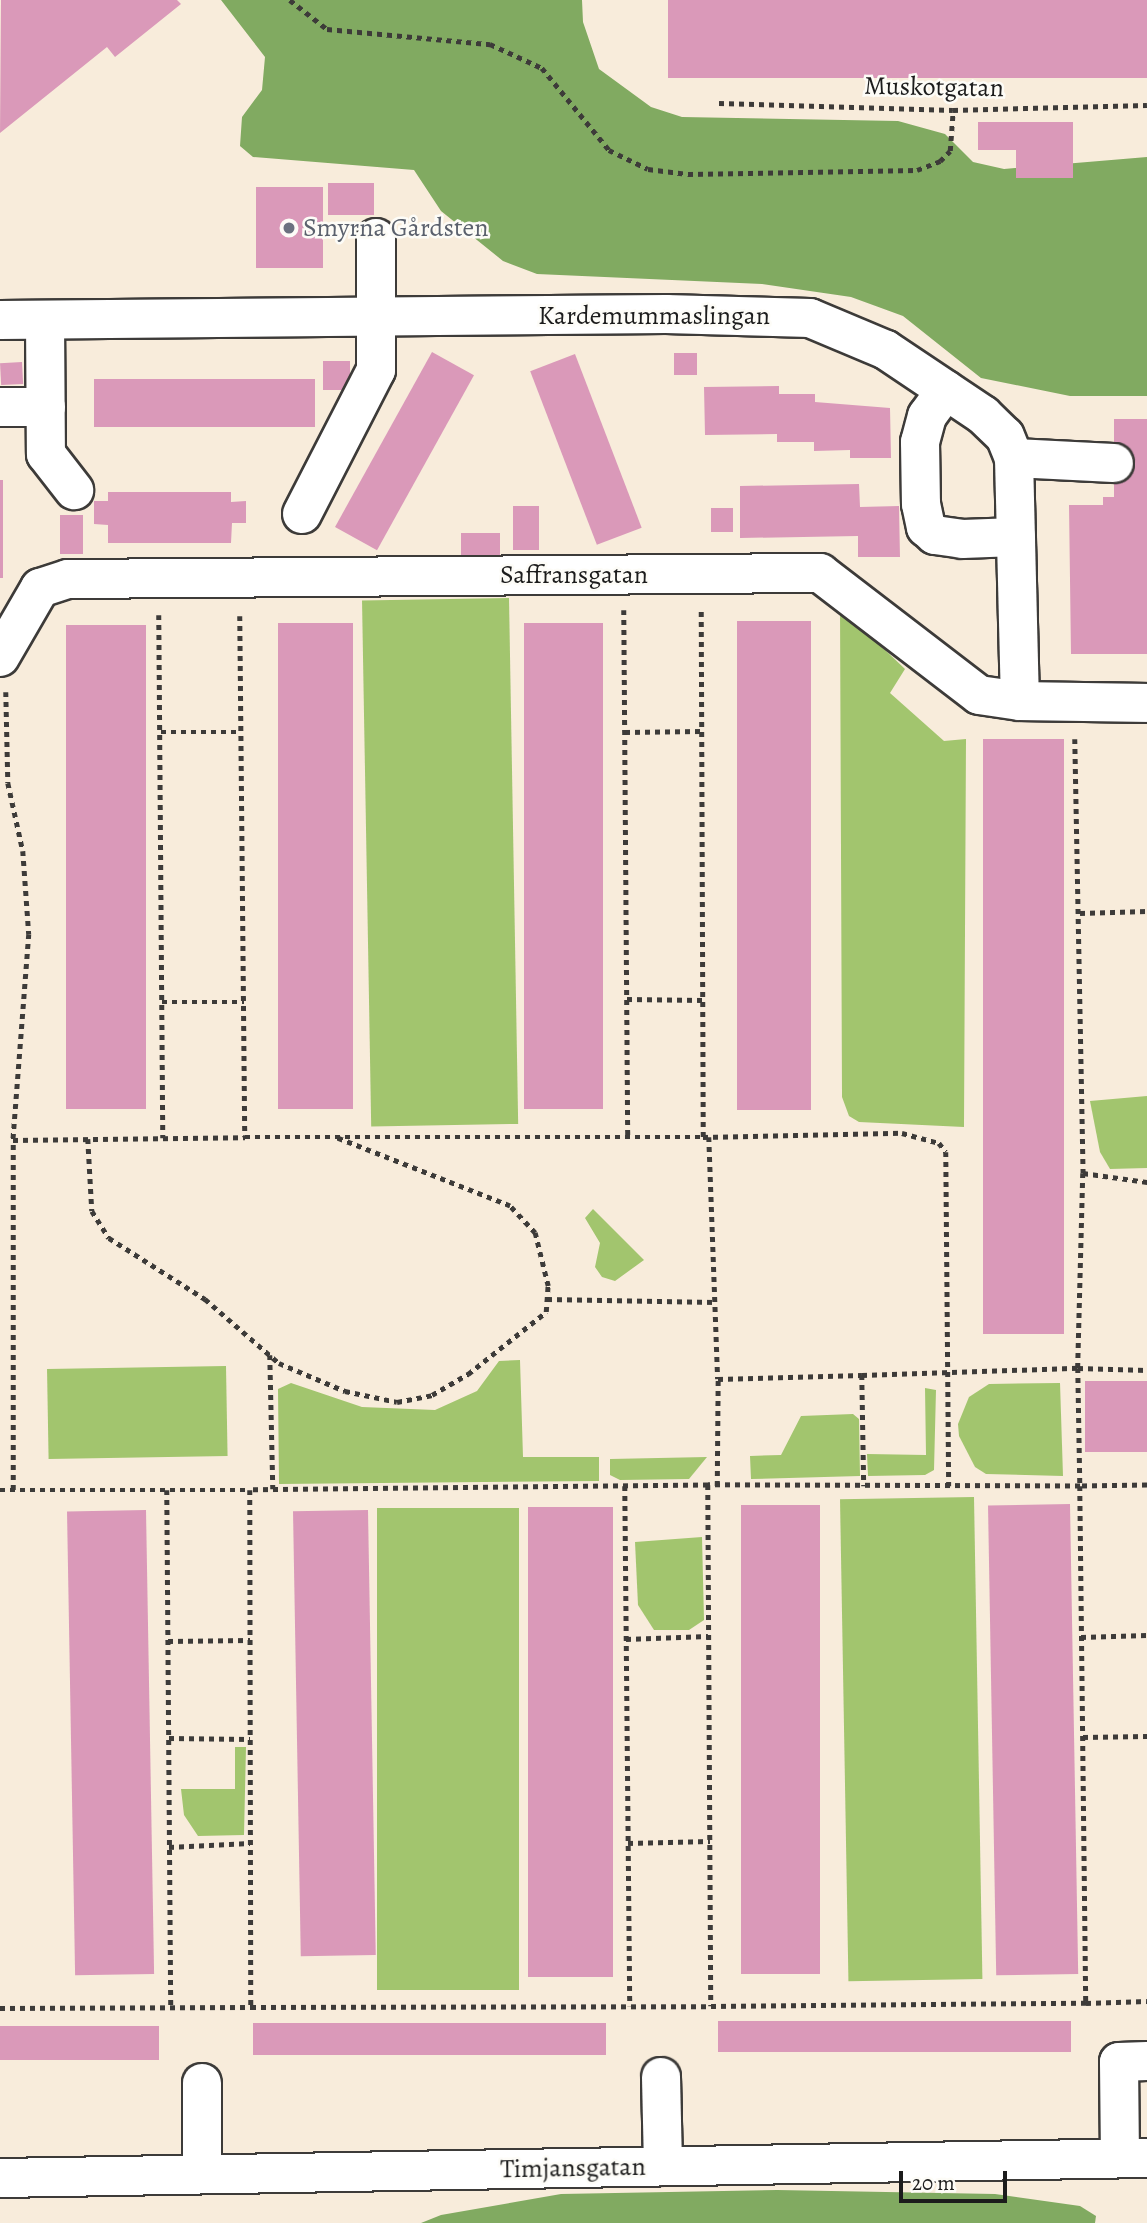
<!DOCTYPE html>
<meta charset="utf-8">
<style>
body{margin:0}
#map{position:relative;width:1147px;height:2223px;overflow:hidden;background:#f8ecdb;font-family:Alegreya,serif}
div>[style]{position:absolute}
.green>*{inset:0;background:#a2c56e;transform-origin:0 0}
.forest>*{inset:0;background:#81aa61}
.building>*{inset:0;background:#da99b9;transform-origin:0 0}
.path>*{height:4.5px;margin-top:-2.25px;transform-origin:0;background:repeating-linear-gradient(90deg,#3d3b39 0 5px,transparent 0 10px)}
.roads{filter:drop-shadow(2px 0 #3d3b39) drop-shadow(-2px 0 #3d3b39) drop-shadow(0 2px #3d3b39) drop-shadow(0 -2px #3d3b39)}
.minor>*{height:38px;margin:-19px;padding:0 19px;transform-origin:19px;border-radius:19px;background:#fff}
.dots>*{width:19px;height:19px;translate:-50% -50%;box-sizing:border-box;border:4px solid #fdfcf7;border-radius:50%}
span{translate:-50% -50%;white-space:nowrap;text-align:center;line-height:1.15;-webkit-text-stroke:5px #fdfcf7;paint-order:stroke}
.street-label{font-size:26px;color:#1c1c1c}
.worship-label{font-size:26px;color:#5b616d}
.left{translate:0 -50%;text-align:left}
.scale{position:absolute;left:899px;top:2171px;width:108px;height:32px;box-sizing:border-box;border:4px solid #1c1c1c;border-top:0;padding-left:9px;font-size:21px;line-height:24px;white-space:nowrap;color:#1c1c1c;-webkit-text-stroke:5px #fdfcf7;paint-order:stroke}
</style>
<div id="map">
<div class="green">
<div style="left:509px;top:598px;width:526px;height:147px;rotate:89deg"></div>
<div style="clip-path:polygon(840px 607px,905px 669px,890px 693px,944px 741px,966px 739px,964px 1127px,859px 1122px,849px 1116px,842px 1097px)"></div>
<div style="clip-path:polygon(1147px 1096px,1147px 1168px,1110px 1169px,1100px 1152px,1090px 1101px)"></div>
<div style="clip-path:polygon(593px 1209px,644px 1260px,615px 1281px,602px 1277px,595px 1267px,600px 1243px,585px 1218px)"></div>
<div style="clip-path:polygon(520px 1360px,523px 1457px,599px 1457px,599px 1481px,279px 1484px,278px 1389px,291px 1383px,362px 1407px,435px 1410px,477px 1391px,499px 1361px)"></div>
<div style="left:226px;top:1366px;width:90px;height:179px;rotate:89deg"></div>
<div style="clip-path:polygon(1060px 1383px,1063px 1476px,986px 1474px,975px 1467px,959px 1436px,958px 1424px,969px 1397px,989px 1384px)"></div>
<div style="clip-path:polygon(925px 1388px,936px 1390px,934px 1470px,925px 1475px,868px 1476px,867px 1454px,926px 1455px)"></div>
<div style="clip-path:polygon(853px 1414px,859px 1419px,860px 1476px,751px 1479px,750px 1456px,781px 1455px,801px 1416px)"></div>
<div style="clip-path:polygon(707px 1457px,689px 1479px,620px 1480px,610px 1475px,610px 1459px)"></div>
<div style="left:974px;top:1497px;width:482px;height:134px;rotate:89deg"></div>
<div style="left:519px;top:1508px;width:482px;height:142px;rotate:90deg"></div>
<div style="clip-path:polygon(702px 1537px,704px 1620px,689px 1630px,654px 1630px,638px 1605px,635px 1542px)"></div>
<div style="clip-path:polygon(235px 1747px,246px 1747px,244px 1835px,198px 1836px,184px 1815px,181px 1789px,235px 1789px)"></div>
</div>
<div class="forest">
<div style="clip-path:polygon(221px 0,582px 0,583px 22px,599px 69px,651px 107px,682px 117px,898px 121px,945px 134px,973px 162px,1004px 169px,1147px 157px,1147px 396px,1070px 396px,981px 378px,903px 316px,851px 297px,762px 284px,537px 274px,503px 261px,441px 211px,414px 170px,253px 157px,240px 146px,242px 117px,262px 90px,265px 57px)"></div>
<div style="clip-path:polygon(777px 2190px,995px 2194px,1080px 2206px,1096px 2216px,1095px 2223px,421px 2223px,441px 2215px,561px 2194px)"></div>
</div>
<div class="building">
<div style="clip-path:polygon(1px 0,177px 0,181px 4px,115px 57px,107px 47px,0 133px)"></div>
<div style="left:668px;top:0;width:479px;height:78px"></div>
<div style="clip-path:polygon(978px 122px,1073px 122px,1073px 178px,1016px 178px,1016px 150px,978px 150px)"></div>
<div style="left:328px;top:183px;width:46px;height:32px"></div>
<div style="left:256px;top:187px;width:67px;height:81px"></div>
<div style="left:432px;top:352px;width:48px;height:200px;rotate:29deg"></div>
<div style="left:674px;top:353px;width:23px;height:22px"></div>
<div style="left:575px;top:354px;width:186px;height:48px;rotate:69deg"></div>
<div style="left:323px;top:361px;width:27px;height:29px"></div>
<div style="left:22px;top:362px;width:22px;height:22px;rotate:87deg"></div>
<div style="left:315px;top:379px;width:48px;height:221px;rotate:90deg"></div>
<div style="clip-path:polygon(779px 386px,779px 394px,815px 394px,815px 402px,890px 408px,891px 458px,850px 458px,850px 450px,814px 451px,814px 442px,777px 442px,777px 434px,705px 435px,704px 387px)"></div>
<div style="clip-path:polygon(1114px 419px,1147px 419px,1147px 654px,1071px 654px,1069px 505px,1103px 505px,1103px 497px,1114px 497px)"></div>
<div style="left:0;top:480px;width:3px;height:98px"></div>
<div style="clip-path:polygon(859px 484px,860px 507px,899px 506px,900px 557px,858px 557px,858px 536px,740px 538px,740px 486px)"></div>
<div style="clip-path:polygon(108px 492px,231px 492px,231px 502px,246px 501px,246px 523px,232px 523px,231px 543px,108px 543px,108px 525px,94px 524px,94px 501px,108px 501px)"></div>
<div style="left:513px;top:506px;width:26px;height:44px"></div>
<div style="left:711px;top:508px;width:22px;height:24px"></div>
<div style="left:60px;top:515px;width:23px;height:39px"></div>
<div style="left:461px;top:533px;width:39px;height:26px"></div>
<div style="left:737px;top:621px;width:74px;height:489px"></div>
<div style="left:278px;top:623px;width:75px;height:486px"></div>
<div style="left:603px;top:623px;width:486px;height:79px;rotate:90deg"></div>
<div style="left:66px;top:625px;width:80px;height:484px"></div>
<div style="left:983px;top:739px;width:81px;height:595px"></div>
<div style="left:1147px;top:1381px;width:71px;height:62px;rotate:90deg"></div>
<div style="left:1070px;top:1504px;width:470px;height:82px;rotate:89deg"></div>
<div style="left:820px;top:1505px;width:469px;height:79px;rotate:90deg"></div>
<div style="left:528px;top:1507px;width:85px;height:470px"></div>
<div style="left:146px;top:1510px;width:464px;height:79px;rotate:89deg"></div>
<div style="left:368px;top:1510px;width:445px;height:75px;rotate:89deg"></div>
<div style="left:1071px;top:2021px;width:31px;height:353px;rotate:90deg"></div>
<div style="left:606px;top:2023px;width:32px;height:353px;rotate:90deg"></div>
<div style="left:0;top:2026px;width:159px;height:34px"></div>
</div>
<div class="path">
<div style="left:290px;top:0;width:47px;rotate:38.1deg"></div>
<div style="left:327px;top:29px;width:164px;rotate:5.3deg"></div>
<div style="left:490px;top:44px;width:57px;rotate:24.8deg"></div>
<div style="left:542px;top:68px;width:106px;rotate:50.7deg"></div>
<div style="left:609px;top:150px;width:43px;rotate:26deg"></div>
<div style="left:648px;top:169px;width:40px;rotate:7.1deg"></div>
<div style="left:688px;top:174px;width:229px;rotate:-1deg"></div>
<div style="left:917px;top:170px;width:25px;rotate:-21deg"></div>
<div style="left:940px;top:161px;width:14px;rotate:-45deg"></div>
<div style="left:950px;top:151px;width:41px;rotate:-85.8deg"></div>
<div style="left:719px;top:103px;width:234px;rotate:1.7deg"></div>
<div style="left:953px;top:110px;width:194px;rotate:-1.5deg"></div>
<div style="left:624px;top:610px;width:527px;rotate:89.57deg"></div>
<div style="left:159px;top:615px;width:523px;rotate:89.56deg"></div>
<div style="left:240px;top:616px;width:521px;rotate:89.45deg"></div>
<div style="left:245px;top:1137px;width:458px"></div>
<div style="left:703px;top:1137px;width:527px;rotate:-90.22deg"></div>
<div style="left:6px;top:692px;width:91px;rotate:88.7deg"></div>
<div style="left:8px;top:783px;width:70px;rotate:77.6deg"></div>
<div style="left:23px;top:851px;width:83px;rotate:85.9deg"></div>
<div style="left:29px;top:934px;width:207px;rotate:94.4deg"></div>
<div style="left:161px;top:732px;width:80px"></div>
<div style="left:625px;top:732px;width:77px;rotate:-0.7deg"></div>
<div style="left:1075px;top:739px;width:434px;rotate:88.9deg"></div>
<div style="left:1083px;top:1173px;width:195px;rotate:91.5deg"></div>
<div style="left:1078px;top:1368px;width:69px;rotate:1.7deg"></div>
<div style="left:1080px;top:913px;width:67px;rotate:-1.7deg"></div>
<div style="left:627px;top:999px;width:76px;rotate:0.8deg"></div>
<div style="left:162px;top:1002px;width:82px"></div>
<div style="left:703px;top:1137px;width:199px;rotate:-1.2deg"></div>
<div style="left:902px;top:1133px;width:38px;rotate:15deg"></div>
<div style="left:939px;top:1143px;width:11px;rotate:52deg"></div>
<div style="left:946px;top:1152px;width:334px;rotate:89.5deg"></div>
<div style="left:709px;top:1137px;width:242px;rotate:87.9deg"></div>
<div style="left:88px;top:1139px;width:72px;rotate:86.8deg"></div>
<div style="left:92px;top:1211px;width:32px;rotate:58deg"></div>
<div style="left:109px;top:1238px;width:114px;rotate:32.4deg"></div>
<div style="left:205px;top:1299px;width:98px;rotate:40.9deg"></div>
<div style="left:279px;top:1363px;width:72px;rotate:23deg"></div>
<div style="left:345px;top:1391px;width:53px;rotate:11.9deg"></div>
<div style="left:397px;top:1402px;width:36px;rotate:-11deg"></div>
<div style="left:432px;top:1395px;width:42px;rotate:-30.3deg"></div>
<div style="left:468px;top:1374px;width:100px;rotate:-38.5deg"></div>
<div style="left:546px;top:1312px;width:26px;rotate:-86deg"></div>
<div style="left:548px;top:1286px;width:55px;rotate:-103.8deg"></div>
<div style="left:535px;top:1233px;width:37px;rotate:-133deg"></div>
<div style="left:510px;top:1206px;width:186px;rotate:-158.5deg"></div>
<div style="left:1083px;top:1173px;width:65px;rotate:8deg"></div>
<div style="left:547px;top:1299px;width:168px;rotate:1deg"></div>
<div style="left:270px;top:1355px;width:134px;rotate:88.7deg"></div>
<div style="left:862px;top:1375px;width:216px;rotate:-1.9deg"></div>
<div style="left:1078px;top:1368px;width:118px;rotate:89deg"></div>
<div style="left:1080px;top:1486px;width:372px;rotate:-179.8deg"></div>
<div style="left:708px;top:1485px;width:521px;rotate:89.67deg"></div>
<div style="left:711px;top:2006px;width:375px;rotate:-0.5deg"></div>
<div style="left:708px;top:1485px;width:458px;rotate:179.4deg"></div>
<div style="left:250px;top:1490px;width:517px;rotate:89.89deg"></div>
<div style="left:251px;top:2007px;width:460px;rotate:-0.1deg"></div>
<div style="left:1147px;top:1485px;width:67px;rotate:179.1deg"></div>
<div style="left:1080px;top:1486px;width:517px;rotate:89.34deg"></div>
<div style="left:1086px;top:2003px;width:61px;rotate:-1.9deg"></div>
<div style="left:625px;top:1486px;width:520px;rotate:89.45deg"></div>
<div style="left:717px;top:1486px;width:107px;rotate:-89.5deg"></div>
<div style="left:718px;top:1379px;width:144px;rotate:-1.6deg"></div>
<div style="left:862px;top:1375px;width:111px;rotate:89deg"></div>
<div style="left:0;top:1490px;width:250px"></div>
<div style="left:13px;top:1490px;width:350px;rotate:-90deg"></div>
<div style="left:13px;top:1140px;width:232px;rotate:-0.7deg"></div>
<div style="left:167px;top:1490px;width:517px;rotate:89.56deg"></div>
<div style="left:1081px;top:1637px;width:66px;rotate:-1.7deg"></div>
<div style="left:626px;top:1639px;width:82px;rotate:-2.1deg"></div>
<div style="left:168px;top:1641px;width:82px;rotate:-0.7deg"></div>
<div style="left:1083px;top:1737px;width:64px;rotate:-0.9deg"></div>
<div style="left:169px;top:1738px;width:81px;rotate:0.7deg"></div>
<div style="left:628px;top:1843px;width:82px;rotate:-1.4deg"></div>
<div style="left:169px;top:1847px;width:81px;rotate:-2.8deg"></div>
<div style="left:0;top:2008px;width:251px;rotate:-0.2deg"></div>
</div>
<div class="roads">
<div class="minor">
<div style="left:0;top:320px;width:666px;rotate:-0.52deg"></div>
<div style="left:666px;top:314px;width:144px;rotate:1.6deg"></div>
<div style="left:810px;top:318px;width:82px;rotate:22.8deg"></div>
<div style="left:886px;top:350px;width:117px;rotate:33.8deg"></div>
<div style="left:983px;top:415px;width:30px;rotate:44deg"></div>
<div style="left:1005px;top:436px;width:24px;rotate:68deg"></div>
<div style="left:1014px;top:458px;width:243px;rotate:88.6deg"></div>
<div style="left:45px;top:320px;width:134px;rotate:89.6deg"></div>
<div style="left:46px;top:454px;width:46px;rotate:52.1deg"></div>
<div style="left:946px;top:390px;width:32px;rotate:126deg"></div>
<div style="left:927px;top:416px;width:27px;rotate:105deg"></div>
<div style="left:920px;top:442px;width:62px;rotate:89.1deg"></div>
<div style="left:921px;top:504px;width:24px;rotate:78deg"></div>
<div style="left:926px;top:527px;width:12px;rotate:42deg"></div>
<div style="left:935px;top:535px;width:27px;rotate:8deg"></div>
<div style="left:962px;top:539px;width:54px;rotate:-2.1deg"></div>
<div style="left:0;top:407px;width:46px"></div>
<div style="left:1014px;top:458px;width:100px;rotate:2.9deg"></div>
<div style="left:302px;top:514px;width:162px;rotate:-62.8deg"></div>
<div style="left:376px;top:370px;width:132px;rotate:-90deg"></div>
<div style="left:0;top:657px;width:80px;rotate:-59.9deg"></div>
<div style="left:40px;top:588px;width:29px;rotate:-18deg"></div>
<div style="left:68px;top:579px;width:752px;rotate:-0.46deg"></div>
<div style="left:820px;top:573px;width:200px;rotate:37.5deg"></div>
<div style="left:979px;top:695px;width:41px;rotate:8.3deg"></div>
<div style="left:1020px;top:701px;width:127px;rotate:0.9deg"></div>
<div style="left:661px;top:2077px;width:89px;rotate:88.7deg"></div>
<div style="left:1120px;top:2158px;width:96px;rotate:-90.6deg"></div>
<div style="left:1119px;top:2062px;width:28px;rotate:-2deg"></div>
<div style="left:202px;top:2174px;width:91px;rotate:-90deg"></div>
<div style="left:0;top:2178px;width:1147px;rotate:-1deg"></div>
</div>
</div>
<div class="dots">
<div style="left:289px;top:228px;background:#6b7280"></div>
</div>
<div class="street-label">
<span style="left:934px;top:87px;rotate:1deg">Muskotgatan</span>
<span style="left:654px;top:316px">Kardemummaslingan</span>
<span style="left:574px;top:575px">Saffransgatan</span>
<span style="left:573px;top:2168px;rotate:-1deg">Timjansgatan</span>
</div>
<div class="worship-label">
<span class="left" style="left:303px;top:228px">Smyrna Gårdsten</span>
</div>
<div class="scale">20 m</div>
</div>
